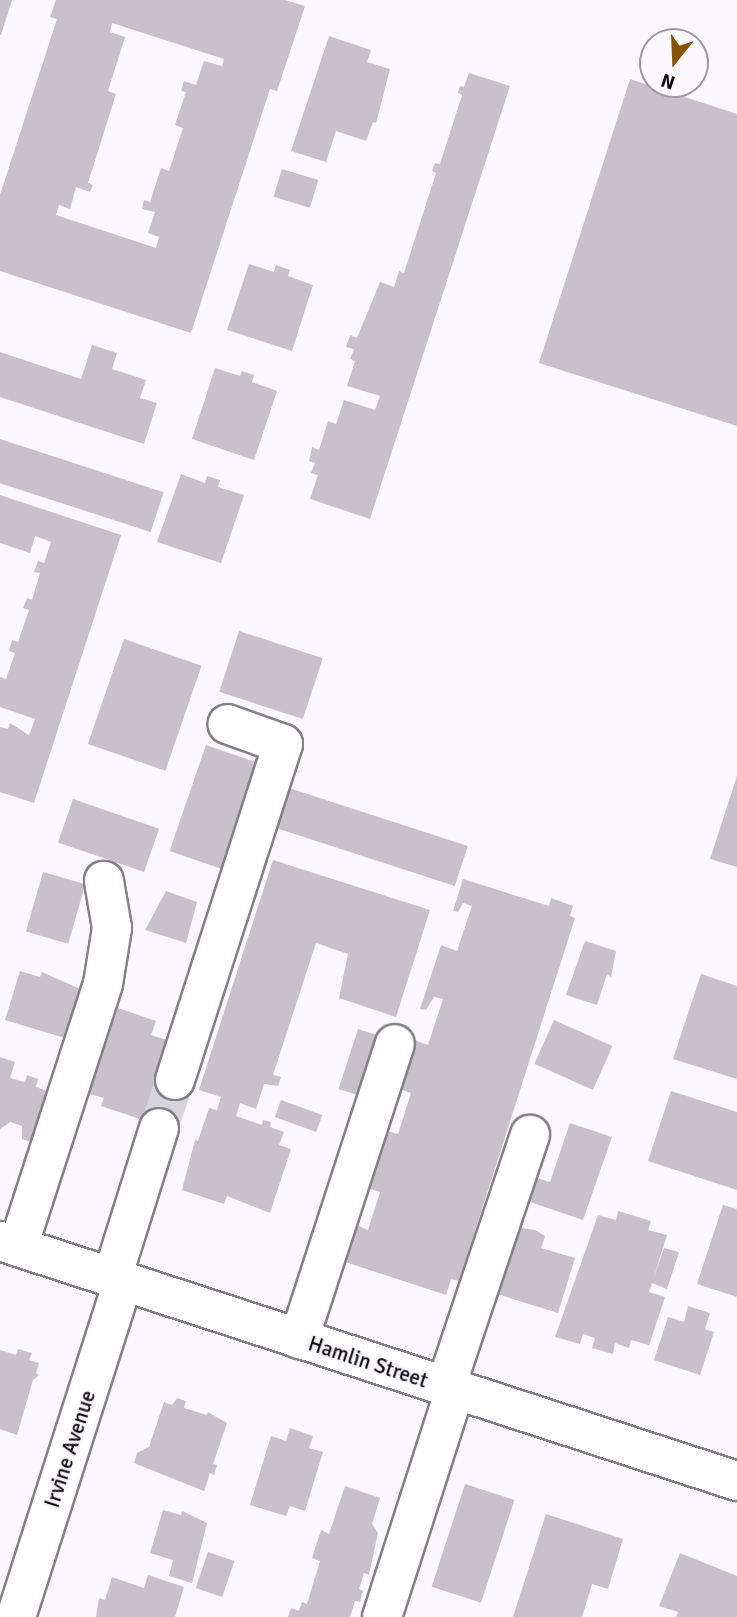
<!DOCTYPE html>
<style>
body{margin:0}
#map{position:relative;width:737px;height:1617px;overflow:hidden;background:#faf7fd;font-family:Signika,sans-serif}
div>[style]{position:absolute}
.building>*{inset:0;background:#c9c1ca;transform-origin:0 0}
.minor-tunnel>*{height:38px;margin-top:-19px;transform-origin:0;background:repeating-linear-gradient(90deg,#d7d4da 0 38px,transparent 0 57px)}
.roads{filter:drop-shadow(2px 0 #847f88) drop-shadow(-2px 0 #847f88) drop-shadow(0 2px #847f88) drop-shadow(0 -2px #847f88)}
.minor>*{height:38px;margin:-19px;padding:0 19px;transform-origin:19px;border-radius:19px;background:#fff}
span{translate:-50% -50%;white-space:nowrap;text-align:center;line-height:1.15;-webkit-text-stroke:5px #faf7fd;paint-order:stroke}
.street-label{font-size:21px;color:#0f0d11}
.north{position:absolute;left:639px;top:28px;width:70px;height:70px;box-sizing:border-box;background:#faf7fd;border:2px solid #9c999f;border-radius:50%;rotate:198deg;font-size:19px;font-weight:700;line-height:28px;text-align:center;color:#0f0d11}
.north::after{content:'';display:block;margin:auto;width:24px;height:32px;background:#875300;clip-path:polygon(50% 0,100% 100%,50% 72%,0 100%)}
</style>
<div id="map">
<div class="building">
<div style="clip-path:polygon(0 0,12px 0,1px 35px,0 35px)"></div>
<div style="clip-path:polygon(evenodd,56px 0,285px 0,305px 6px,277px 91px,270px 89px,191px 333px,0 271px,0 195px,57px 19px,50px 17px,56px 0,112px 23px,224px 59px,222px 66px,204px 61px,196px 85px,184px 81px,181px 91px,186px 92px,175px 125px,183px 128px,169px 171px,161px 168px,150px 202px,144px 200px,142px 209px,155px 212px,148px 233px,159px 237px,156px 248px,56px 215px,59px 205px,70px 209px,76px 187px,90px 192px,93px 185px,88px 183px,116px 94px,108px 91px,125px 37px,110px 32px,112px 23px)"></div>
<div style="clip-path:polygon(329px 36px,371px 50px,367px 62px,390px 69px,376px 123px,373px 122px,366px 141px,336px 131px,326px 162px,291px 151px)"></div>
<div style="clip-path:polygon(469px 73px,510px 86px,370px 519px,310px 499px,318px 475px,311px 473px,315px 463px,309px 461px,312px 447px,319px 450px,328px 421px,336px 424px,344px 400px,375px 410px,380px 396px,347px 386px,355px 361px,350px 359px,354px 349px,346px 347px,350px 335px,357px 338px,380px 282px,394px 287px,399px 271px,404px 273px,436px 173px,432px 171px,435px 163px,440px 164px,462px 95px,458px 93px,460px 86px,464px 87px)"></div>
<div style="clip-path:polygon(630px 79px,737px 114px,737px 426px,539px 363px)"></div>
<div style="left:282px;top:169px;width:38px;height:29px;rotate:17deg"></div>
<div style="clip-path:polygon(249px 264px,274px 272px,276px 265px,290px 270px,288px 276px,313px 285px,292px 351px,227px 330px)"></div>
<div style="clip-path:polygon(92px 345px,117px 353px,112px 369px,146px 380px,140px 398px,157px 403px,144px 444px,0 397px,0 352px,81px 379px)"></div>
<div style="clip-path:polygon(215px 368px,240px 376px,242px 371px,254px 375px,252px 382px,277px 391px,254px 460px,192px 439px)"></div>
<div style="left:0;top:439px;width:172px;height:42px;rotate:18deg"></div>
<div style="clip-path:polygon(181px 474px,205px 483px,207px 476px,220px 480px,218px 487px,244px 495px,221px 563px,157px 542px)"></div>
<div style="clip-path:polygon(0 495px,121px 535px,34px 803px,0 792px,0 727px,8px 729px,10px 723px,29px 735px,35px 719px,0 707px,0 677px,6px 679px,15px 653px,9px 651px,12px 640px,18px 642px,29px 610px,23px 608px,27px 598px,32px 600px,40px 573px,34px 572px,38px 561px,44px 563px,51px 542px,35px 536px,30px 553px,0 543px)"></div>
<div style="left:239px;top:631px;width:88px;height:64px;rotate:18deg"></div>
<div style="left:124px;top:639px;width:82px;height:111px;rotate:19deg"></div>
<div style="left:206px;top:745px;width:56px;height:112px;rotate:19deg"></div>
<div style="clip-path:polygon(737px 776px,737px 867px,710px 859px)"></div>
<div style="left:289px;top:788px;width:188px;height:42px;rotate:18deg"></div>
<div style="left:73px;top:799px;width:91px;height:46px;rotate:19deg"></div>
<div style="clip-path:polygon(273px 860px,430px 910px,396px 1017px,339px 998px,348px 954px,316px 943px,273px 1075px,281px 1077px,278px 1086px,264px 1084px,256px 1109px,240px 1103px,236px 1116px,262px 1125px,263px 1120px,271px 1122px,270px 1127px,284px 1132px,279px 1145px,291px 1149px,270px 1213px,227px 1196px,224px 1204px,182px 1190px,195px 1140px,198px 1141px,209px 1108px,217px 1110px,221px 1097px,199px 1090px)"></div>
<div style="left:43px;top:872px;width:44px;height:62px;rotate:16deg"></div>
<div style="clip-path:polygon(463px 879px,549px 906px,551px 898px,573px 906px,570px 916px,575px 918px,459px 1281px,451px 1279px,446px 1295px,339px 1260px,350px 1222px,368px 1230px,380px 1192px,367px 1188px,381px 1129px,398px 1134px,411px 1093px,403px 1090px,398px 1095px,409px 1038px,428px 1045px,443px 999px,434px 997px,426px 1010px,420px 1009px,441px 945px,457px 951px,472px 906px,463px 903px,458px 912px,453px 911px)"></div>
<div style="clip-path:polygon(166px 891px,197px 902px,186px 943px,145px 930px)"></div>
<div style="clip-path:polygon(585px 941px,616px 951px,611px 977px,607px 974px,597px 1005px,566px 995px)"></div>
<div style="clip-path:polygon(20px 971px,40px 977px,42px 972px,80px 989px,65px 1038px,5px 1020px)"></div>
<div style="clip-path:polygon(701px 974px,737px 986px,737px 1079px,673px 1059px)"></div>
<div style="clip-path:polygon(118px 1008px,156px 1021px,151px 1035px,170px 1041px,187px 1090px,173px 1130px,101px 1106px,104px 1098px,89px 1094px)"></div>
<div style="left:554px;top:1020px;width:64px;height:48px;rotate:24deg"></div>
<div style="left:358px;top:1029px;width:23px;height:63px;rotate:18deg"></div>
<div style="clip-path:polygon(0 1057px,15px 1062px,10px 1078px,25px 1082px,27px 1075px,38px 1079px,36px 1087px,53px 1093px,38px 1138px,31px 1142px,22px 1139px,22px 1126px,10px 1122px,0 1129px)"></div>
<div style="clip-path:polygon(671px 1091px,737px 1112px,737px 1190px,648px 1161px)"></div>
<div style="left:281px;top:1100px;width:44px;height:18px;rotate:20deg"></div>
<div style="clip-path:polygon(570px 1123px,612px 1137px,583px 1220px,527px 1201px,534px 1177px,550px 1182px)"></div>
<div style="clip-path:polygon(723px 1205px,737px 1209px,737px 1297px,697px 1284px)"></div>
<div style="clip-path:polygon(618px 1211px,651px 1221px,648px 1230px,667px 1235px,653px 1280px,664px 1248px,679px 1252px,667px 1289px,652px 1283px,649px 1292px,665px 1297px,649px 1345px,631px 1340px,629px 1348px,615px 1343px,613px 1354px,592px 1348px,595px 1338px,583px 1334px,580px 1344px,555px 1337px,598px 1215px,616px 1220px)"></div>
<div style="clip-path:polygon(515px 1227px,535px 1230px,545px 1236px,541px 1248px,575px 1258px,558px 1313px,494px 1293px)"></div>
<div style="clip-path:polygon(688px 1306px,710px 1313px,705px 1329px,714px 1332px,700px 1375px,654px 1360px,668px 1317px,684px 1322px)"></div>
<div style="clip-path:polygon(18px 1349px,32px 1353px,29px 1360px,39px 1363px,36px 1373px,39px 1375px,33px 1380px,17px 1435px,0 1429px,0 1350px,16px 1355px)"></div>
<div style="clip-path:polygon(177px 1398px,186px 1401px,184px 1408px,207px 1415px,208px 1412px,227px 1423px,213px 1464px,217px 1465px,214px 1475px,210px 1473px,204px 1491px,134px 1463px,137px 1453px,149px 1447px,164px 1402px,172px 1405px)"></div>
<div style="clip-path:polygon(290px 1428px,313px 1436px,309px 1448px,323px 1452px,305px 1511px,290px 1506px,286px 1516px,250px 1505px,271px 1436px,286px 1441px)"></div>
<div style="left:465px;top:1484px;width:52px;height:108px;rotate:18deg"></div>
<div style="clip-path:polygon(345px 1486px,380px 1498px,372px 1524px,378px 1533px,369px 1575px,364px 1573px,359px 1589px,363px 1591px,360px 1602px,355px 1601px,350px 1617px,288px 1617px,291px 1608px,299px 1611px,302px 1602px,307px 1604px,320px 1561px,312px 1558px,321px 1530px,329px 1534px)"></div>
<div style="clip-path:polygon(163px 1510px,181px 1515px,182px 1511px,207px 1523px,192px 1583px,169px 1576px,173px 1560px,150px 1553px)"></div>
<div style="clip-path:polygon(546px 1514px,623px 1539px,608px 1589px,592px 1584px,582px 1617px,513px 1617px)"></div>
<div style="left:208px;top:1552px;width:28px;height:38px;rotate:19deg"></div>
<div style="clip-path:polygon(680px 1553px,737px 1576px,737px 1617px,676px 1617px,678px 1612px,659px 1606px)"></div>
<div style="clip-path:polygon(148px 1575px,184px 1587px,175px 1617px,96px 1617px,99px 1598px,105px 1600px,112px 1577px,144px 1588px)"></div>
</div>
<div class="minor-tunnel">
<div style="left:159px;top:1128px;width:51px;rotate:-71.6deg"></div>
</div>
<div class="roads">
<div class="minor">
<div style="left:175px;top:1080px;width:353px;rotate:-72.2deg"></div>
<div style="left:283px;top:744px;width:59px;rotate:-160.3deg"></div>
<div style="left:0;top:1241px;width:775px;rotate:18.04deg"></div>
<div style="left:18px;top:1247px;width:276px;rotate:-72.1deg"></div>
<div style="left:103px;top:984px;width:57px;rotate:-80.9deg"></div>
<div style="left:112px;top:928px;width:48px;rotate:-99.7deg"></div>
<div style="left:112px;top:1278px;width:157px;rotate:-72.6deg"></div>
<div style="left:299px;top:1339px;width:310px;rotate:-72deg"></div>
<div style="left:446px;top:1386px;width:265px;rotate:-71.5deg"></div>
<div style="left:16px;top:1617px;width:352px;rotate:-72.3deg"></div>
<div style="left:382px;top:1617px;width:238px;rotate:-72.2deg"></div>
</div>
</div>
<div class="street-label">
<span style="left:368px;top:1362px;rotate:18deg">Hamlin Street</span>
<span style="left:70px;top:1449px;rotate:-72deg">Irvine Avenue</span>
</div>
<div class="north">N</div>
</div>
